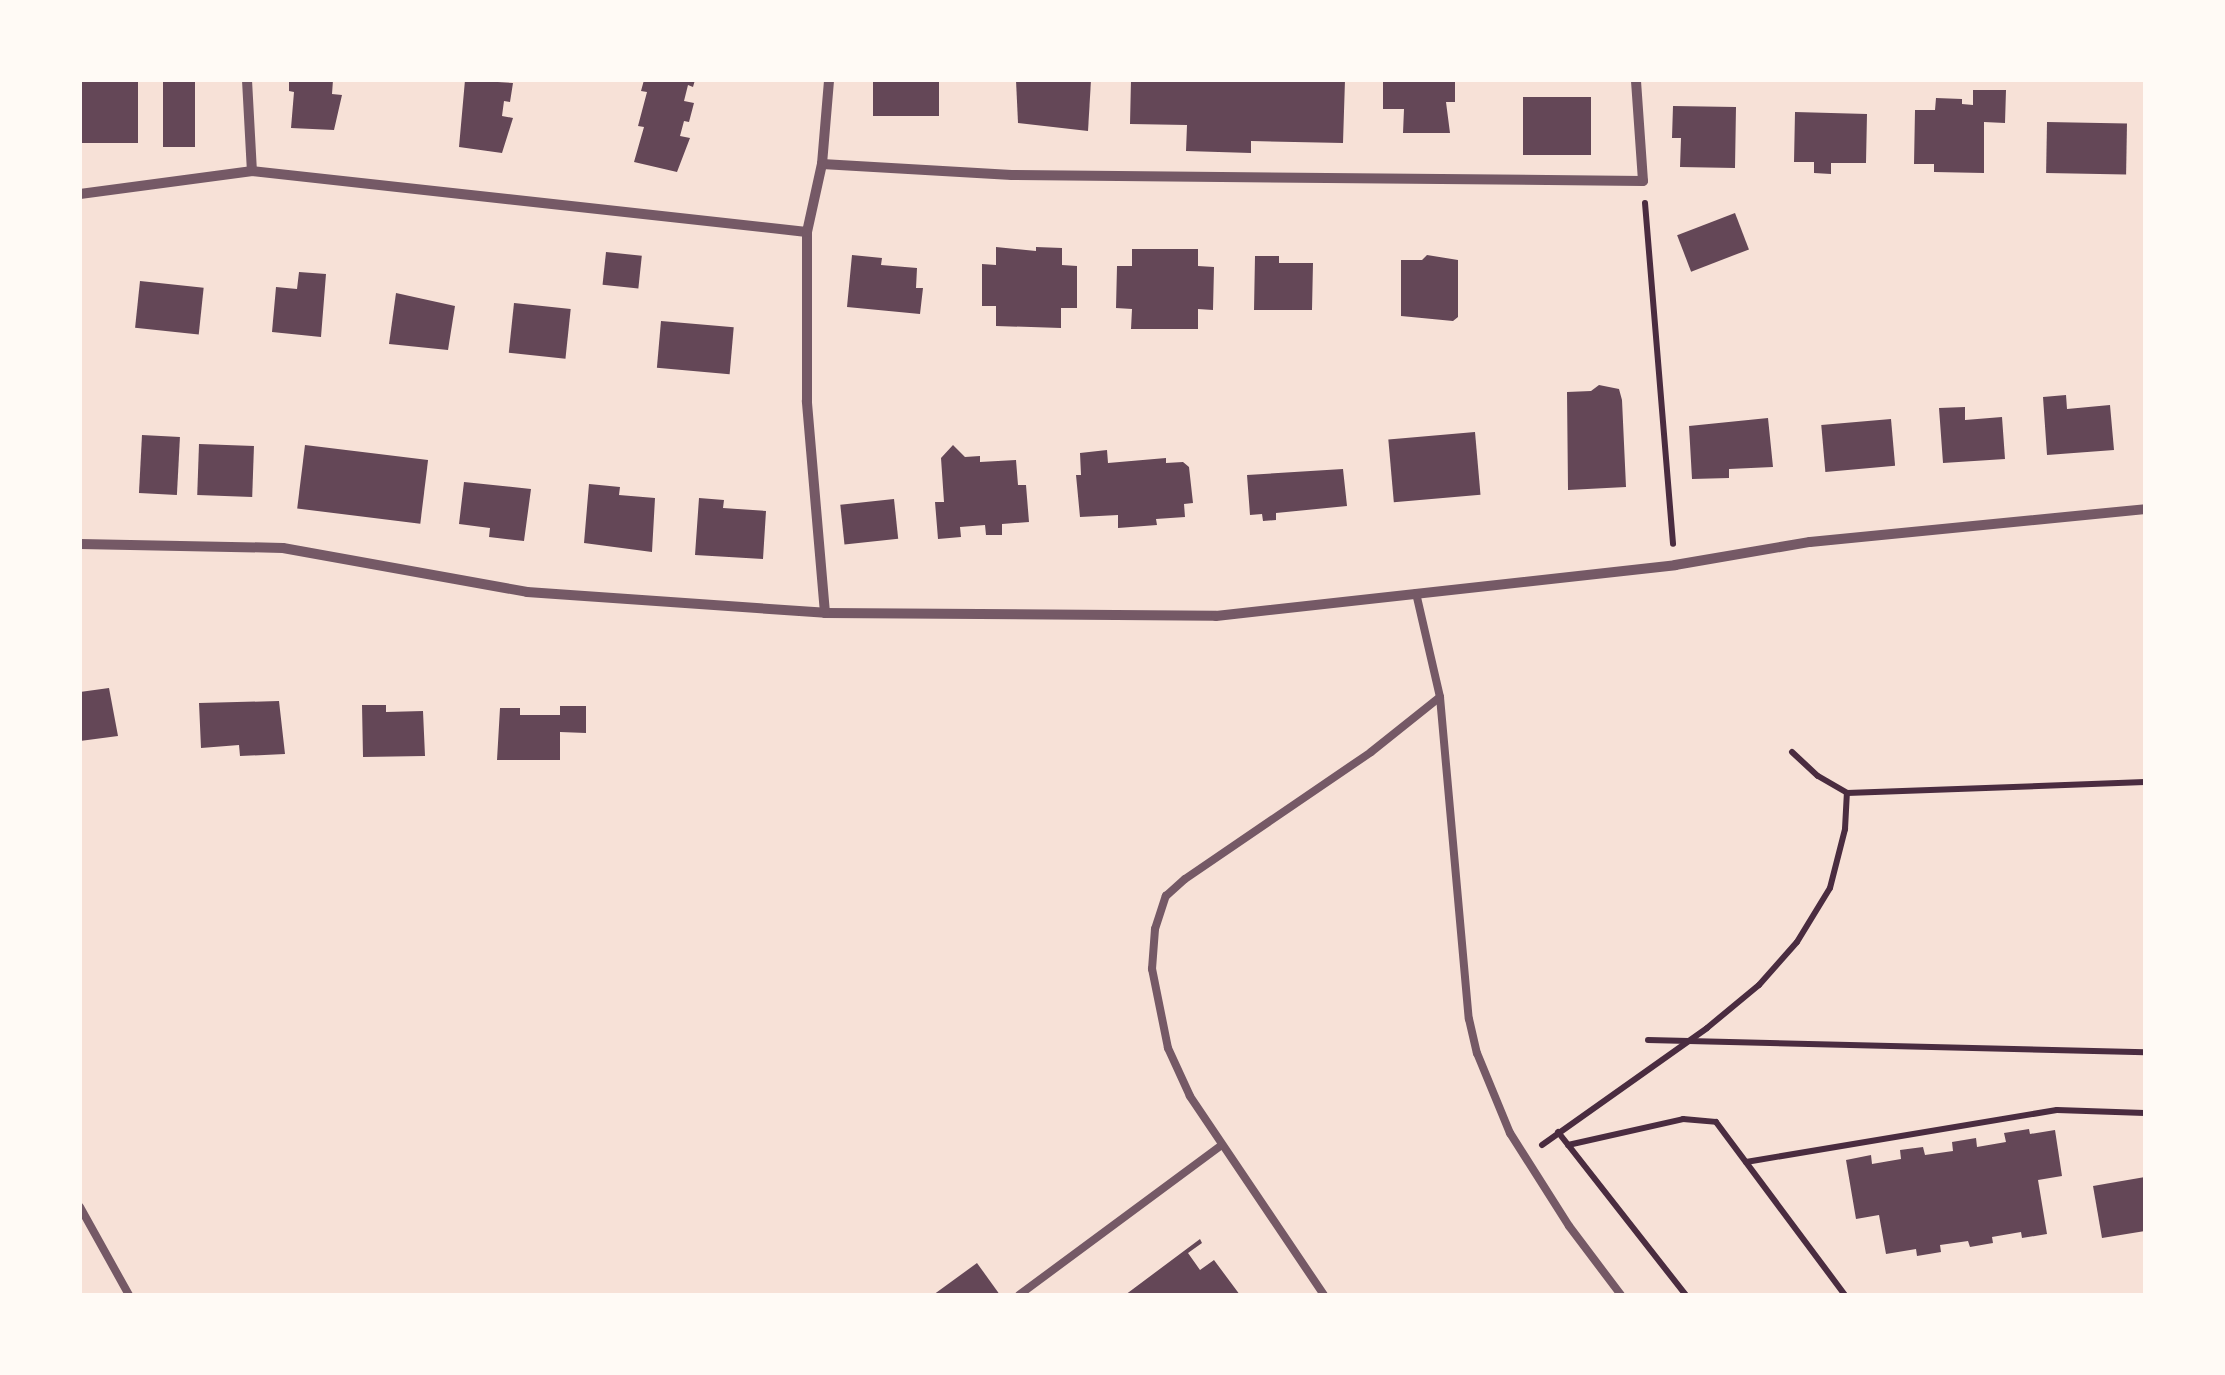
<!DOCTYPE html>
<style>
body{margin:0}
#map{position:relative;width:2225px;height:1375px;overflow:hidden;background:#f7e1d7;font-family:"Open Sans",sans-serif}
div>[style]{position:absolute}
.building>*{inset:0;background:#644757;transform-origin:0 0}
.path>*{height:6px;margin:-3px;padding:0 3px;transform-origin:3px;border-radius:3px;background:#4a2c40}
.service>*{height:8px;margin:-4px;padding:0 4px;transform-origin:4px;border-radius:4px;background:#755966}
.minor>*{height:10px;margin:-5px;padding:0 5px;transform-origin:5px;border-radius:5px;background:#755966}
span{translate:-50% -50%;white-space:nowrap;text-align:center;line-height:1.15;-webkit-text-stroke:9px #fffaf5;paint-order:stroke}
.frame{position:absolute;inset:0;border:82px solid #fffaf5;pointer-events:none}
</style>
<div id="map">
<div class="building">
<div style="left:163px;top:80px;width:32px;height:67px"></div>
<div style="clip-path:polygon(289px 80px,333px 80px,332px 94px,342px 95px,334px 130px,291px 128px,294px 92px,289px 91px)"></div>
<div style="clip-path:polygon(465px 80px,513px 83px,510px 102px,504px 101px,502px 116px,513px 118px,502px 153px,459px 147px)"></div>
<div style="clip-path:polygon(644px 80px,695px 80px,693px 87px,688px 85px,684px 101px,694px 103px,689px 122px,684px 121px,680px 136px,690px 138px,677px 172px,634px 162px,644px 127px,638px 126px,647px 92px,641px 91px)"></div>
<div style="left:873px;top:80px;width:66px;height:36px"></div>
<div style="clip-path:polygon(1016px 80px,1091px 80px,1088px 131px,1018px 123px)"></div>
<div style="clip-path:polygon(1131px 80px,1345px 80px,1343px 143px,1251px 141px,1251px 153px,1186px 151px,1187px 125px,1130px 124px)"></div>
<div style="clip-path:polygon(1383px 80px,1455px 80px,1455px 102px,1446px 102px,1450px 133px,1403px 133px,1404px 109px,1383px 109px)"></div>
<div style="left:138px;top:82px;width:61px;height:58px;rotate:90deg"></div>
<div style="clip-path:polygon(1973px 90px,2006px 90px,2005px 123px,1984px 122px,1984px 173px,1934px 172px,1934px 164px,1914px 164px,1915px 110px,1935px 110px,1936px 98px,1962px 99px,1962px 104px,1973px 105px)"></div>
<div style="left:1523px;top:97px;width:68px;height:58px"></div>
<div style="clip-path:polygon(1673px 106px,1736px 107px,1735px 168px,1680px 167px,1681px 138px,1672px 138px)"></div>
<div style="clip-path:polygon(1795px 112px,1867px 114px,1866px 163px,1831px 163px,1831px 174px,1814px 173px,1814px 162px,1794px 162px)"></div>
<div style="left:2047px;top:122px;width:80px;height:51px;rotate:1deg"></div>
<div style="left:1735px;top:213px;width:39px;height:62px;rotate:69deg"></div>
<div style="clip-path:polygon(996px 247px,1036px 251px,1036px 247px,1062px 248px,1062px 265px,1077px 266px,1077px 308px,1061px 308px,1061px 328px,996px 326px,996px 306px,982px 306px,982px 264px,996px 265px)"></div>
<div style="clip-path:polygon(1132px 249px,1198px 249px,1198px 266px,1214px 267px,1213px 310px,1198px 309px,1198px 329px,1131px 329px,1132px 309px,1116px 308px,1117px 266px,1132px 266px)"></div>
<div style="left:606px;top:252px;width:36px;height:33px;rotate:6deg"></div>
<div style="clip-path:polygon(852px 255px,882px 258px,881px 265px,917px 268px,916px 288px,923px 288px,920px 314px,847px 307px)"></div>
<div style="clip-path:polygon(1427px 255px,1458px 260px,1458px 317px,1453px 321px,1401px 316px,1401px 260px,1422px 260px)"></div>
<div style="clip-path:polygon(1255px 256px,1279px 256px,1279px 263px,1313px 263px,1312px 310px,1254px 310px)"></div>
<div style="clip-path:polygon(299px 272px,326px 274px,321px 337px,272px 332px,276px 287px,297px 289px)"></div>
<div style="left:140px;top:281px;width:64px;height:47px;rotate:6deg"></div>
<div style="clip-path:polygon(396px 293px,455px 306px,448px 350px,389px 344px)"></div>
<div style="left:514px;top:303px;width:57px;height:50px;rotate:6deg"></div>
<div style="left:661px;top:321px;width:73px;height:47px;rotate:5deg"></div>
<div style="clip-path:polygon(1599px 385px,1619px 389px,1622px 400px,1626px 487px,1568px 490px,1567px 392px,1591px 391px)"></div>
<div style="clip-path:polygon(2066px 395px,2067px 409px,2110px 405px,2114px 450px,2047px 455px,2043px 397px)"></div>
<div style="clip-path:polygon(1965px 407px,1965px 420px,2002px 417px,2005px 459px,1943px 463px,1939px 408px)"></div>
<div style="clip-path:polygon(1768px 418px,1773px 467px,1729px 469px,1729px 478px,1692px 479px,1689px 426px)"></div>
<div style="left:1891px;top:419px;width:47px;height:70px;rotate:85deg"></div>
<div style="left:1475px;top:432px;width:63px;height:87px;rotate:85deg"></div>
<div style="left:142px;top:435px;width:38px;height:58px;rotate:3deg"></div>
<div style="left:199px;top:444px;width:55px;height:51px;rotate:2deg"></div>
<div style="left:305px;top:445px;width:124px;height:64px;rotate:7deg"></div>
<div style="clip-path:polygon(953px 445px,965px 457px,980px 456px,980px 462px,1016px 460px,1018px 485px,1026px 485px,1029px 522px,1002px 524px,1002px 535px,986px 535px,985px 525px,960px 527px,961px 537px,938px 539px,935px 502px,944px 502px,941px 458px)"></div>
<div style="clip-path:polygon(1107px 450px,1108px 463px,1166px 458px,1166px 463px,1183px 462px,1189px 467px,1193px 503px,1184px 504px,1185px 517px,1156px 519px,1157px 525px,1118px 528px,1118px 515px,1080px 517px,1076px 475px,1081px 475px,1080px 453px)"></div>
<div style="clip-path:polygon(1343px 469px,1347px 506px,1276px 513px,1276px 520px,1263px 521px,1262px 514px,1250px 515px,1247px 475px)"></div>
<div style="clip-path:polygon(464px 482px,531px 489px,524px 541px,489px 537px,490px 528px,459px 524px)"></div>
<div style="clip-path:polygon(589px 484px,620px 487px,619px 495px,655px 498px,652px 552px,584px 543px)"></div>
<div style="clip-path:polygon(699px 498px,724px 500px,723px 508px,766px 511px,763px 559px,695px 555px)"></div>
<div style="left:894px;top:499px;width:40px;height:54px;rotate:84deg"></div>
<div style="clip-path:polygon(109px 688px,118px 736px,80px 741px,80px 692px)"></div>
<div style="clip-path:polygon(279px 701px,285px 754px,240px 756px,239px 745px,201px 748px,199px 703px)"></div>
<div style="clip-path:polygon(362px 705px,386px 705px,386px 712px,423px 711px,425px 756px,363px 757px)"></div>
<div style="clip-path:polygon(560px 706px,586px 706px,586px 733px,560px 732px,560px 760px,497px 760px,500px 708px,520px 708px,520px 715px,560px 715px)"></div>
<div style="clip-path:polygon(2029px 1129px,2030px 1134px,2055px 1130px,2062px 1176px,2038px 1180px,2047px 1234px,2022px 1238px,2021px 1232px,1992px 1237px,1993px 1243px,1970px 1247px,1968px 1241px,1940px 1245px,1941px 1252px,1917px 1256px,1916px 1249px,1886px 1254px,1879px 1215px,1856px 1219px,1846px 1160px,1871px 1155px,1872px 1164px,1901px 1159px,1900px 1150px,1923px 1147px,1925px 1155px,1953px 1151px,1952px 1142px,1976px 1138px,1977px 1147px,2006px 1142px,2004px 1133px)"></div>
<div style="clip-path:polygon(2145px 1177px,2145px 1231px,2102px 1238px,2093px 1186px)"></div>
<div style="clip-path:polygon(1200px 1239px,1202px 1243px,1188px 1253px,1200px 1270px,1214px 1260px,1240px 1295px,1125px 1295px)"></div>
<div style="clip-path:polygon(977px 1263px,1000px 1295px,933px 1295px)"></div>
</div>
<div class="path">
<div style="left:1645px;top:203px;width:342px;rotate:85.3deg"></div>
<div style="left:1792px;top:752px;width:35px;rotate:43deg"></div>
<div style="left:1818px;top:776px;width:34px;rotate:30deg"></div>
<div style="left:1648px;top:1040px;width:497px;rotate:1.4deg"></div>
<div style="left:1558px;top:1132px;width:207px;rotate:51.9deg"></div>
<div style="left:1542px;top:1145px;width:202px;rotate:-35.3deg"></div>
<div style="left:1707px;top:1028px;width:67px;rotate:-39.6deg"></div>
<div style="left:1759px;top:985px;width:57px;rotate:-48.5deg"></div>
<div style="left:1797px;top:942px;width:63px;rotate:-58.6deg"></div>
<div style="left:1830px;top:888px;width:61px;rotate:-75.7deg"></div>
<div style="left:1845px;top:829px;width:36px;rotate:-87deg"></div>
<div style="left:1847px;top:793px;width:298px;rotate:-2.1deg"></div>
<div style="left:1568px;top:1145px;width:118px;rotate:-12.7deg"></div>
<div style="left:1683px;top:1119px;width:33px;rotate:5deg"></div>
<div style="left:1716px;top:1122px;width:216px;rotate:53.3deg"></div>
<div style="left:1746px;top:1162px;width:315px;rotate:-9.5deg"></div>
<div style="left:2057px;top:1110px;width:88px;rotate:2deg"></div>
</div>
<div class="service">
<div style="left:1416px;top:593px;width:107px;rotate:77deg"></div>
<div style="left:1440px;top:697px;width:323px;rotate:84.9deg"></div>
<div style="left:1469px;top:1019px;width:35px;rotate:77deg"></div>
<div style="left:1477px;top:1053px;width:87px;rotate:67.6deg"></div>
<div style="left:1510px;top:1133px;width:110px;rotate:57.6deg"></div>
<div style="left:1569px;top:1226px;width:86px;rotate:53deg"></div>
<div style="left:80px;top:1207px;width:101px;rotate:60.9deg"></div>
<div style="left:1019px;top:1295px;width:252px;rotate:-36.5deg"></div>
<div style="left:1324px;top:1295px;width:240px;rotate:-124deg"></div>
<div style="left:1190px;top:1096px;width:53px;rotate:-114.6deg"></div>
<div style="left:1168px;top:1048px;width:81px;rotate:-101.4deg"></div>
<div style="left:1152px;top:969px;width:40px;rotate:-85.7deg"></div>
<div style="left:1155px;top:929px;width:35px;rotate:-72deg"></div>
<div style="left:1166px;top:896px;width:25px;rotate:-42deg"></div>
<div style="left:1185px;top:879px;width:225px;rotate:-34.3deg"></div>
<div style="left:1371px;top:752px;width:88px;rotate:-38.6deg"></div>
</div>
<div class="minor">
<div style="left:247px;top:80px;width:91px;rotate:86.9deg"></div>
<div style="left:822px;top:164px;width:190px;rotate:3.3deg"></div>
<div style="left:1012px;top:175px;width:631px;rotate:0.54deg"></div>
<div style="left:1643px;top:181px;width:101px;rotate:-94deg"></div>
<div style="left:80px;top:194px;width:174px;rotate:-7.6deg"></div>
<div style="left:252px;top:171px;width:558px;rotate:6.27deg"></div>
<div style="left:80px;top:544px;width:203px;rotate:1.1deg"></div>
<div style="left:283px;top:548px;width:248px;rotate:10.2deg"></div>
<div style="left:527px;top:592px;width:299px;rotate:4deg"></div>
<div style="left:825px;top:613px;width:391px;rotate:0.4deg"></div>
<div style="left:1216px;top:616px;width:462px;rotate:-6.3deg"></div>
<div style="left:1675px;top:565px;width:137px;rotate:-9.7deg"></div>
<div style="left:1810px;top:542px;width:337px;rotate:-5.6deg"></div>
<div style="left:825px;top:613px;width:213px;rotate:-94.9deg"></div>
<div style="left:807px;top:401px;width:169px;rotate:-90deg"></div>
<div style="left:807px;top:232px;width:70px;rotate:-77.6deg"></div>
<div style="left:822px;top:164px;width:84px;rotate:-85.2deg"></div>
</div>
<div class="frame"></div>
</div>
